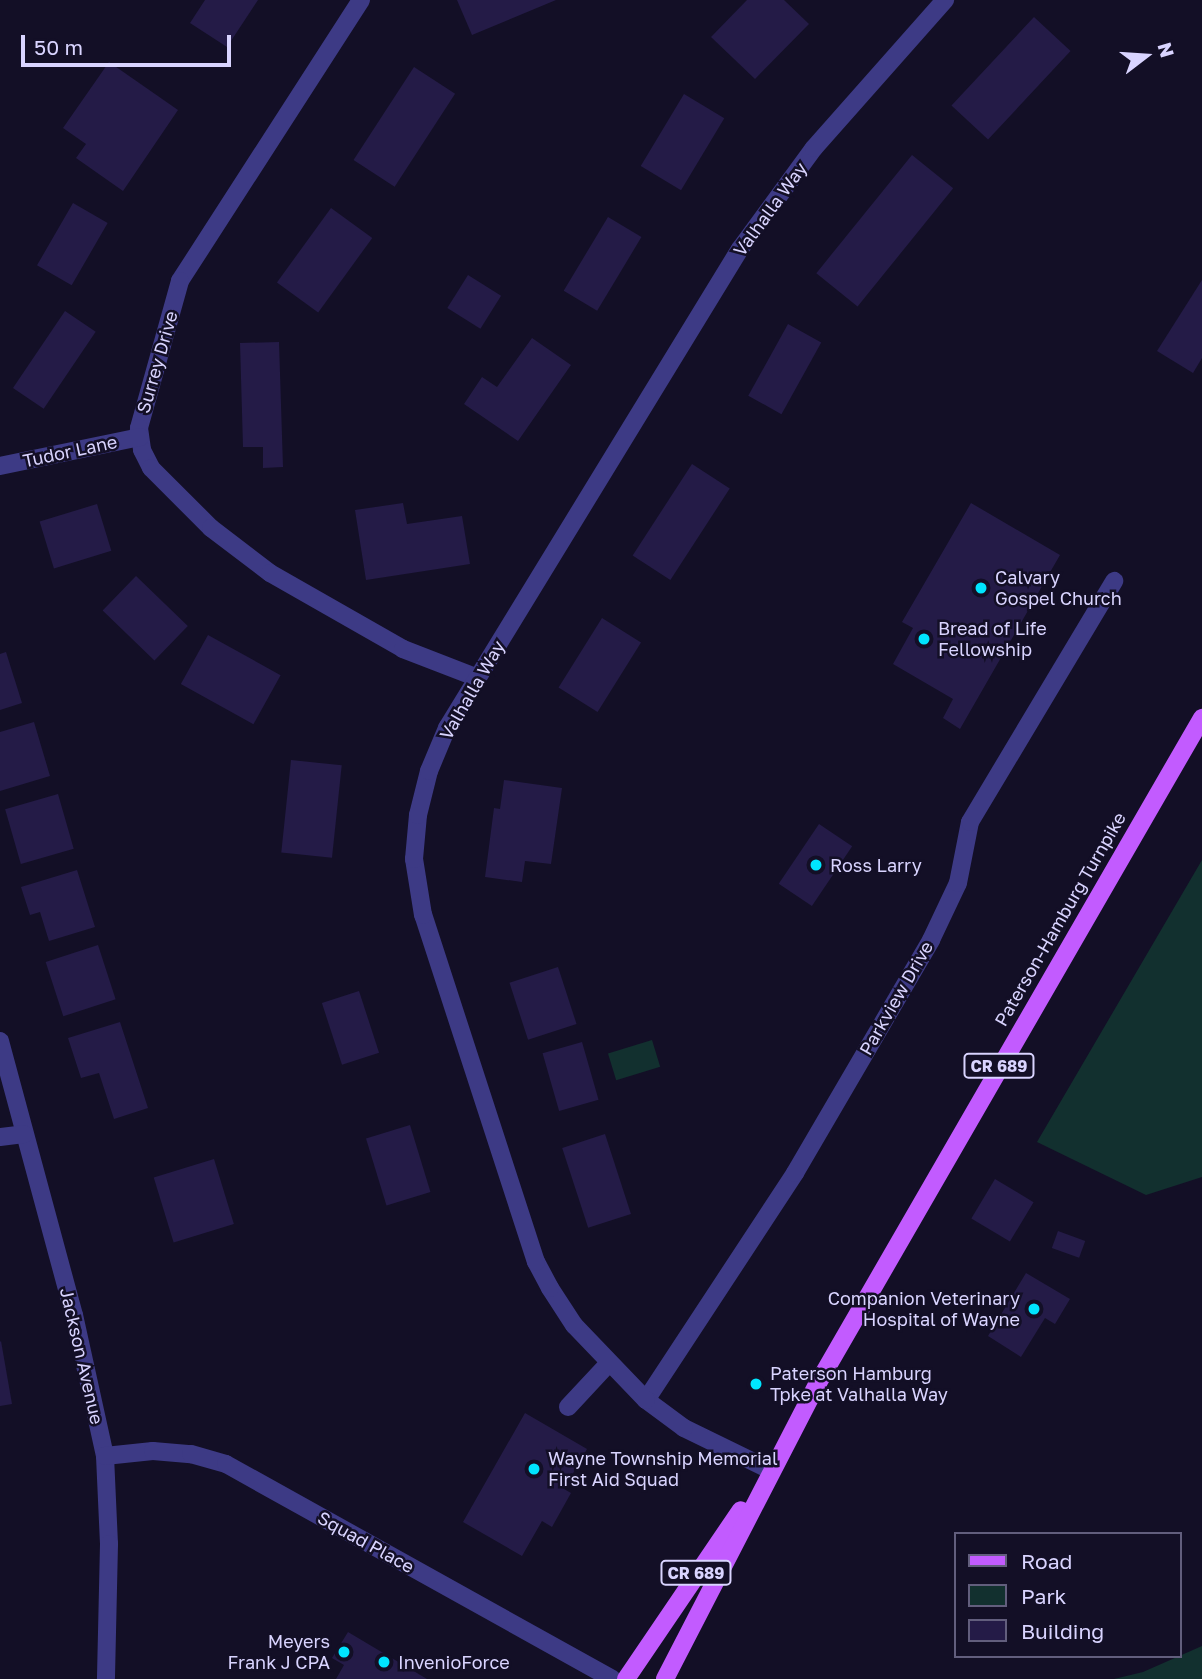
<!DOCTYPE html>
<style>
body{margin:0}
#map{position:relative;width:1202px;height:1679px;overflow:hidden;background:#130f26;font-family:"Golos Text",sans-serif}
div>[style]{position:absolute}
.green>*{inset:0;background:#12302f;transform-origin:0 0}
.building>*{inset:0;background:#241b47;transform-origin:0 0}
.minor>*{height:18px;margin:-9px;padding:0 9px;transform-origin:9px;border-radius:9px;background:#3d3a85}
.major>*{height:18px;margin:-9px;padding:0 9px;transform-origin:9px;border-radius:9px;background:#c25bff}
.dots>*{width:19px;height:19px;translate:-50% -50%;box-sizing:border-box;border:4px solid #130f26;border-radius:50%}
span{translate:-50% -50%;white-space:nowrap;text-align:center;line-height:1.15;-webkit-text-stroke:5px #130f26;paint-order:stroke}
.shield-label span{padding:2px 5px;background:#130f26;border:2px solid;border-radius:5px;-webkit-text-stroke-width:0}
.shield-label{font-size:16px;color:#d9d4ff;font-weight:700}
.street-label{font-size:18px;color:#d9d4ff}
.poi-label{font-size:18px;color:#d9d4ff}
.left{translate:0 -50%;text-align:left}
.right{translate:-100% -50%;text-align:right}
.legend{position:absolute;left:954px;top:1532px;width:228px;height:126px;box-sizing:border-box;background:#130f26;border:2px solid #625e7d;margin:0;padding:9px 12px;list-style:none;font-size:21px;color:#d9d4ff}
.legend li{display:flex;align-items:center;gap:14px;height:35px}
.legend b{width:35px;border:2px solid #625e7d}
.north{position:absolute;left:1111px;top:21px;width:70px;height:70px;-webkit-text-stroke:5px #130f26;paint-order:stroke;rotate:73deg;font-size:19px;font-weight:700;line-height:28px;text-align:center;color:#d9d4ff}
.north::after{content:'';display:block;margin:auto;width:24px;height:32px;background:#d9d4ff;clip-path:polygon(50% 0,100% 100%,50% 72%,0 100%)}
.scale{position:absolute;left:21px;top:35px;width:210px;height:32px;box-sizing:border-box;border:4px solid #d9d4ff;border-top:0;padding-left:9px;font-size:21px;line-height:24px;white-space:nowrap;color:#d9d4ff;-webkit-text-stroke:5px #130f26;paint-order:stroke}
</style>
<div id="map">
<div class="green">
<div style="clip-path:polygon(1202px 860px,1202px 1177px,1146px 1195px,1037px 1142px)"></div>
<div style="left:652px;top:1040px;width:28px;height:46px;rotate:73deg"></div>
<div style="clip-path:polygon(1202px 1646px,1202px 1679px,1114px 1679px,1143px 1672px)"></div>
</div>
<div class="building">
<div style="clip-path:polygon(205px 0,258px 0,227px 47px,190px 23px)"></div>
<div style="clip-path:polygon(457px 0,556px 0,472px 35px)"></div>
<div style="clip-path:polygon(747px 0,784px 0,809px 24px,755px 79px,711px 37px)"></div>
<div style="left:1034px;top:17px;width:50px;height:121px;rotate:43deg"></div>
<div style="clip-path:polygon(109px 62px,178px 110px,123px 191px,76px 158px,86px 144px,63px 128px)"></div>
<div style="left:414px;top:67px;width:49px;height:111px;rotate:33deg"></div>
<div style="left:684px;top:94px;width:47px;height:84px;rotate:31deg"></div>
<div style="left:912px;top:155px;width:53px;height:152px;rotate:39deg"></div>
<div style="left:73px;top:203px;width:40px;height:72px;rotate:30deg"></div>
<div style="left:331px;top:208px;width:51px;height:92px;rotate:36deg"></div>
<div style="left:608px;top:217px;width:39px;height:86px;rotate:31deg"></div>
<div style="left:468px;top:275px;width:39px;height:39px;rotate:32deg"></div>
<div style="clip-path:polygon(1202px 280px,1202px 358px,1193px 373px,1157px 351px)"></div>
<div style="left:65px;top:311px;width:37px;height:93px;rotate:34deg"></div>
<div style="left:788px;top:324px;width:38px;height:82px;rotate:29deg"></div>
<div style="clip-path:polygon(532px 338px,571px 365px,518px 441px,464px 404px,482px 377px,497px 387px)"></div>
<div style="clip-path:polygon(279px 342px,283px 467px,263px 468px,263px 447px,243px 447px,240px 343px)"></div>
<div style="left:692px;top:464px;width:45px;height:109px;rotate:33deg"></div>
<div style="clip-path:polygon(403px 503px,407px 524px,462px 516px,470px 564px,366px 580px,355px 510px)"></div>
<div style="clip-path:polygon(971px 503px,1060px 555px,960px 729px,943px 718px,953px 699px,893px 664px,913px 628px,902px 622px)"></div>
<div style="left:97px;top:504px;width:49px;height:60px;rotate:73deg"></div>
<div style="left:136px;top:576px;width:72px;height:48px;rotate:44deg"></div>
<div style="left:602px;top:618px;width:46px;height:82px;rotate:32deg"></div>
<div style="left:208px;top:635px;width:83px;height:56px;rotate:29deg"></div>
<div style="clip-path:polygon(6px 652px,22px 703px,0 710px,0 654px)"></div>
<div style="clip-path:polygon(34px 722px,50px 776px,0 791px,0 732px)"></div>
<div style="left:291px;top:760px;width:51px;height:93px;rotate:6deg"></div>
<div style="clip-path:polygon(504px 780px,562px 788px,551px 864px,525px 861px,522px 882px,485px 877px,494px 808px,500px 809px)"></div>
<div style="left:58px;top:794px;width:57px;height:55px;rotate:74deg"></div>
<div style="left:819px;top:824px;width:40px;height:72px;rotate:34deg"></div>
<div style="clip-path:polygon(77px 870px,95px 927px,49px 941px,40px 912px,30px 915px,21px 887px)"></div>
<div style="left:98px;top:945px;width:57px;height:55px;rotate:72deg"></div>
<div style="left:558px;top:967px;width:60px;height:51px;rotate:72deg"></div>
<div style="left:359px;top:991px;width:65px;height:39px;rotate:72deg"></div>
<div style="clip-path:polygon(120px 1022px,148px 1108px,114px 1119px,99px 1073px,81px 1078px,68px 1038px)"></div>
<div style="left:582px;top:1042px;width:60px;height:41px;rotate:74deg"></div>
<div style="left:410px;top:1125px;width:70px;height:46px;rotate:73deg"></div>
<div style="left:605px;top:1134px;width:84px;height:45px;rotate:72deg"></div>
<div style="left:214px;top:1159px;width:68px;height:63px;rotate:73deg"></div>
<div style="left:995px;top:1179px;width:45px;height:46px;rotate:31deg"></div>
<div style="left:1058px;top:1231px;width:29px;height:18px;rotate:20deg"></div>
<div style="clip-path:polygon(1026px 1273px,1070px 1299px,1055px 1324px,1045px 1318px,1021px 1357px,988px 1336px)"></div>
<div style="clip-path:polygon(1px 1341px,12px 1404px,0 1406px,0 1342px)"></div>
<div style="clip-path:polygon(525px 1413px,587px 1449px,564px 1489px,571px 1493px,552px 1527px,542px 1521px,522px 1556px,463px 1522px)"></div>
<div style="clip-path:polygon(348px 1632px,427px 1679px,336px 1679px,344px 1665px,332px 1658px)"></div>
</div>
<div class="minor">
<div style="left:361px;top:0;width:334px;rotate:122.8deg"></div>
<div style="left:180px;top:281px;width:153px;rotate:105.6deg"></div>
<div style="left:139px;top:428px;width:22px;rotate:82deg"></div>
<div style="left:142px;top:450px;width:20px;rotate:63deg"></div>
<div style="left:151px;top:468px;width:85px;rotate:45deg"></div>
<div style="left:211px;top:528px;width:74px;rotate:37.3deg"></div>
<div style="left:270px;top:573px;width:153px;rotate:29.7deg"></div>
<div style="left:403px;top:649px;width:80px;rotate:21.1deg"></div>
<div style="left:0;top:466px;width:143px;rotate:-11.7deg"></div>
<div style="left:0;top:1041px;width:284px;rotate:74.9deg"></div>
<div style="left:74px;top:1315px;width:144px;rotate:77.6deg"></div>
<div style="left:105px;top:1456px;width:88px;rotate:87.4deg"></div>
<div style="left:109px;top:1544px;width:135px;rotate:91.3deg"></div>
<div style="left:0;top:1137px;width:24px;rotate:-7deg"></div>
<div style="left:646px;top:1400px;width:272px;rotate:-56.7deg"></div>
<div style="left:795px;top:1173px;width:270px;rotate:-59.7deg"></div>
<div style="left:931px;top:940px;width:63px;rotate:-64.7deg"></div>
<div style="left:958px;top:883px;width:62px;rotate:-78.9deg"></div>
<div style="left:970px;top:822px;width:281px;rotate:-59.1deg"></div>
<div style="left:568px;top:1407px;width:59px;rotate:-47.1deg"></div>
<div style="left:105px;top:1456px;width:48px;rotate:-5.9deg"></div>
<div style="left:153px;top:1451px;width:38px;rotate:5deg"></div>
<div style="left:191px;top:1454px;width:36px;rotate:16deg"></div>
<div style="left:226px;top:1464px;width:442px;rotate:29.1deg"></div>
<div style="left:770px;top:1470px;width:96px;rotate:-154deg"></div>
<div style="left:684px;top:1428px;width:47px;rotate:-143.6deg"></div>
<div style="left:646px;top:1400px;width:104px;rotate:-133.8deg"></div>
<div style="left:574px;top:1325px;width:44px;rotate:-123deg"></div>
<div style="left:550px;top:1288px;width:30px;rotate:-118deg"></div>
<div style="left:536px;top:1262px;width:365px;rotate:-108deg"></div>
<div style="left:423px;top:915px;width:57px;rotate:-99.1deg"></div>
<div style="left:414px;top:859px;width:44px;rotate:-84.8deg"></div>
<div style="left:418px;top:815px;width:45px;rotate:-76deg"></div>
<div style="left:429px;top:771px;width:47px;rotate:-67.3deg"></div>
<div style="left:447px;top:728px;width:562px;rotate:-58.55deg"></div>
<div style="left:740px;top:249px;width:125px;rotate:-53.8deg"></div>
<div style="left:814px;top:148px;width:198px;rotate:-48.5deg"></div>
</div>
<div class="major">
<div style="left:626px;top:1679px;width:204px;rotate:-55.8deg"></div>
<div style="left:665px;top:1679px;width:333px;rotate:-62.7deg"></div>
<div style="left:818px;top:1383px;width:768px;rotate:-60deg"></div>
</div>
<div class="dots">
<div style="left:981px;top:588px;background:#00e5ff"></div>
<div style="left:924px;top:639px;background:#00e5ff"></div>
<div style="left:816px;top:865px;background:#00e5ff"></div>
<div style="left:1034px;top:1309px;background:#00e5ff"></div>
<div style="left:756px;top:1384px;background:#00e5ff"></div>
<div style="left:534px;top:1469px;background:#00e5ff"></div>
<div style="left:344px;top:1652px;background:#00e5ff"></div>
<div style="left:384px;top:1662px;background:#00e5ff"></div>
</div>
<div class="shield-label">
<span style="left:999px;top:1066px">CR 689</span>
<span style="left:696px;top:1573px">CR 689</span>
</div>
<div class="street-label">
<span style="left:770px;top:209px;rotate:-54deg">Valhalla Way</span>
<span style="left:157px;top:362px;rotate:-74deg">Surrey Drive</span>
<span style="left:70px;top:451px;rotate:-12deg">Tudor Lane</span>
<span style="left:472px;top:690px;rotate:-60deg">Valhalla Way</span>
<span style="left:1060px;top:919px;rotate:-60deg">Paterson-Hamburg Turnpike</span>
<span style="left:896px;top:998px;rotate:-60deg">Parkview Drive</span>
<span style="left:82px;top:1356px;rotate:77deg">Jackson Avenue</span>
<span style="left:366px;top:1542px;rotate:29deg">Squad Place</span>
</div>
<div class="poi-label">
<span class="left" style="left:995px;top:588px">Calvary<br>Gospel Church</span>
<span class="left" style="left:938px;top:639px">Bread of Life<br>Fellowship</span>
<span class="left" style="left:830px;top:865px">Ross Larry</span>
<span class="right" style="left:1020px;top:1309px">Companion Veterinary<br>Hospital of Wayne</span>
<span class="left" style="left:770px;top:1384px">Paterson Hamburg<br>Tpke at Valhalla Way</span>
<span class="left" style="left:548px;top:1469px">Wayne Township Memorial<br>First Aid Squad</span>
<span class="right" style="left:330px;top:1652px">Meyers<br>Frank J CPA</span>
<span class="left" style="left:398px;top:1662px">InvenioForce</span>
</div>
<ul class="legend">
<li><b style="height:9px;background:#c25bff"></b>Road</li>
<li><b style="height:19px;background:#12302f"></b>Park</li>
<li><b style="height:19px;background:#241b47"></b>Building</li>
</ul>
<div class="north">N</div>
<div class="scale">50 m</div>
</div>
